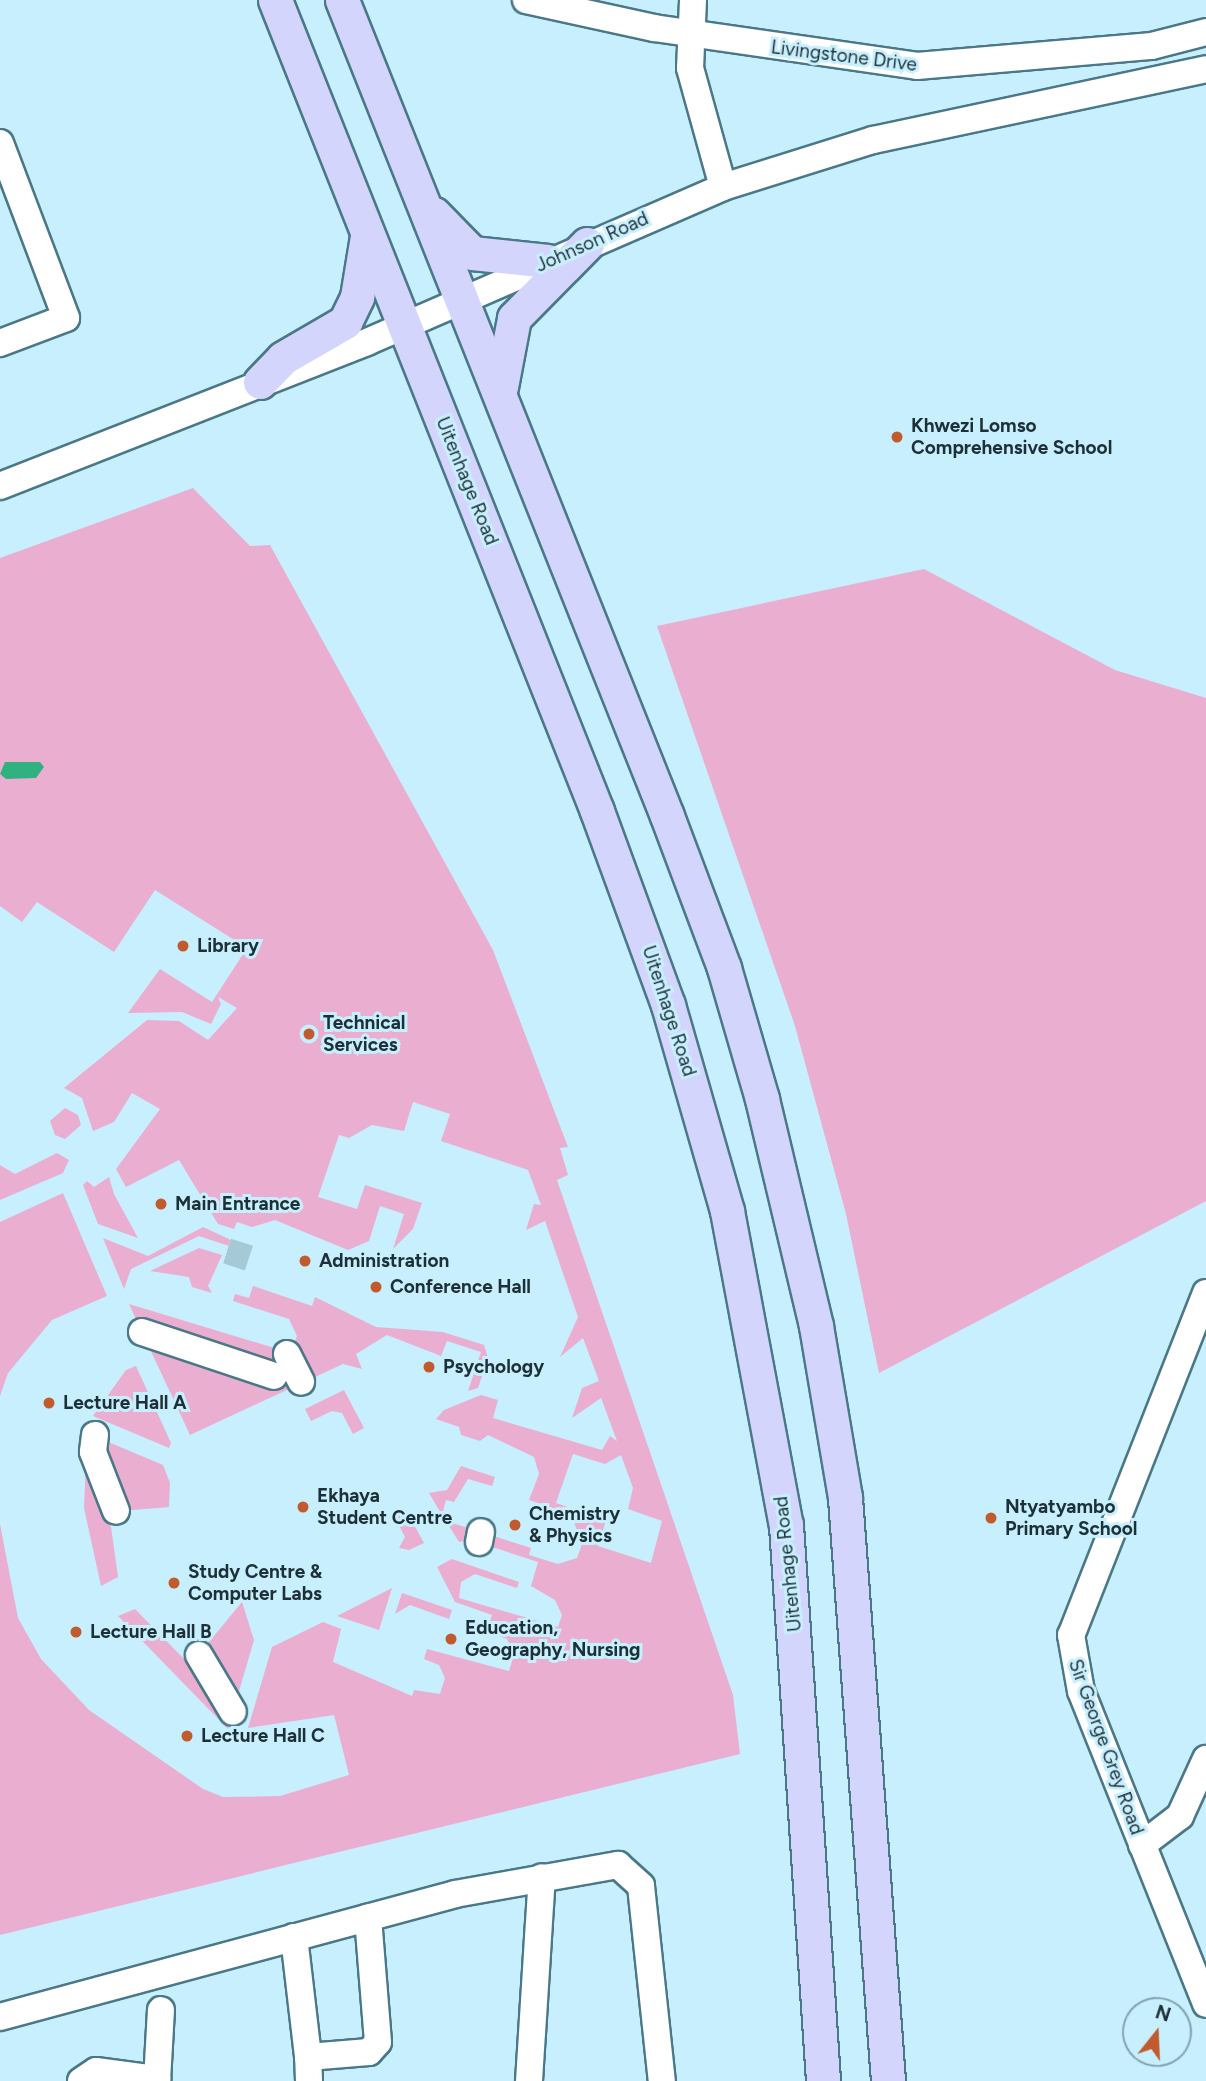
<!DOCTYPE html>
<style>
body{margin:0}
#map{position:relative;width:1206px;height:2081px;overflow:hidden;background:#c8effe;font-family:Figtree,sans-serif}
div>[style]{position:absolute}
.green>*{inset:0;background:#eaaed1}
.water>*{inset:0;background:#2fb180}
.minor-tunnel>*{height:26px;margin-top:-13px;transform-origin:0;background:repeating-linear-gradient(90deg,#a6c9d6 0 26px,transparent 0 39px)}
.roads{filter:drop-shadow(2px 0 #4a7888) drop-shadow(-2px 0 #4a7888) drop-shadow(0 2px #4a7888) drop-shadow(0 -2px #4a7888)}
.minor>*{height:26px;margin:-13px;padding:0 13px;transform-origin:13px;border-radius:13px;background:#fff}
.major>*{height:33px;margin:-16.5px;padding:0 16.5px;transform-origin:16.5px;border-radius:16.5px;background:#d4d5fd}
.dots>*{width:19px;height:19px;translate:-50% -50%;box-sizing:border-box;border:4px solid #c8effe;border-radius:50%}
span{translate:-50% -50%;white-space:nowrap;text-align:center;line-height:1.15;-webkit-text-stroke:6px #c8effe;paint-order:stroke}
.street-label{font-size:19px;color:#1d3037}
.poi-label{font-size:19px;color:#1d3037;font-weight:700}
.left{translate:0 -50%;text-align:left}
.north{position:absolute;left:1122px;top:1997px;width:70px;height:70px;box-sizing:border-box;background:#c8effe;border:2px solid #84a3ae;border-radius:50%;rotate:18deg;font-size:19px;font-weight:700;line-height:28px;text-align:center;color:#1d3037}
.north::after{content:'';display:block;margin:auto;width:24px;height:32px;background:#c15b2d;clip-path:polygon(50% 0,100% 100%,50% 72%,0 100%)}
</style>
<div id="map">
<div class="green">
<div style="clip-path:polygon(evenodd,193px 488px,250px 546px,270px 545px,493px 950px,568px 1147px,560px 1148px,568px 1175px,557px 1180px,733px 1695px,740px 1754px,0 1935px,0 1524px,18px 1618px,41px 1659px,89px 1710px,203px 1789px,223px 1797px,280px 1796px,349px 1775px,334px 1715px,248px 1728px,272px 1647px,323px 1622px,341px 1629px,333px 1662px,412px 1696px,414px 1690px,440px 1694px,445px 1678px,439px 1665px,424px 1659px,427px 1649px,509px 1671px,514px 1654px,507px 1639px,486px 1632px,492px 1615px,455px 1602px,437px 1567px,452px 1559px,519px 1582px,517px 1588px,475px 1574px,461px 1582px,459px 1598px,558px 1627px,562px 1615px,555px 1600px,531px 1586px,538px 1562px,471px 1540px,459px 1542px,446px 1521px,531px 1548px,529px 1555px,558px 1564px,577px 1558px,582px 1544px,571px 1514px,529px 1500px,539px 1474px,534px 1457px,488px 1435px,480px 1441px,461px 1435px,459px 1427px,436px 1419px,444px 1410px,481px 1395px,498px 1400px,493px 1418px,602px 1450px,610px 1436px,617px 1441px,601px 1398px,572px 1418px,582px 1388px,599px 1381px,583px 1338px,560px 1357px,578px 1317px,545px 1221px,526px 1230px,534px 1204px,541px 1205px,528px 1170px,441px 1141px,450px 1114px,413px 1102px,404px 1131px,372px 1125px,349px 1138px,339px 1135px,318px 1197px,357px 1209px,365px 1185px,422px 1203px,413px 1229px,393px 1249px,404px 1214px,380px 1206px,369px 1241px,348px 1250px,275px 1220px,252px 1227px,237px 1222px,234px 1229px,218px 1224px,179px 1160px,126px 1187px,116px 1169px,160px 1109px,132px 1093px,114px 1122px,93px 1131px,82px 1098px,64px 1088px,147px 1020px,179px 1021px,208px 1040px,237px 1008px,218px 997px,221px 1004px,211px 1024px,182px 1012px,128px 1013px,160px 969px,212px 1002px,247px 948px,155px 890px,114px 952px,37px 902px,22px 922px,0 906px,0 558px,193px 488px,573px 1454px,605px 1464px,621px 1455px,633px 1488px,628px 1509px,662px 1521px,651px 1563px,598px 1546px,606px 1520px,556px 1503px,573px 1454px)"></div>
<div style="clip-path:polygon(924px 569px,1115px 670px,1206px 698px,1206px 1201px,879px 1373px,846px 1214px,795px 1026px,657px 626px)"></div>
<div style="clip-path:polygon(65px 1108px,78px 1115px,81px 1125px,65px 1139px,55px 1135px,50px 1121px)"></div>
<div style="clip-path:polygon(57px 1153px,69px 1160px,63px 1173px,0 1200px,0 1165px,15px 1174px)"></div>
<div style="clip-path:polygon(109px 1177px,114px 1194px,138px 1238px,98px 1224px,83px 1185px,87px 1181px,94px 1187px)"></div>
<div style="clip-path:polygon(63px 1193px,107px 1296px,52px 1320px,8px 1373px,0 1396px,0 1222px)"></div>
<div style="clip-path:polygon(203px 1227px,231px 1240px,229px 1246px,199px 1236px,131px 1269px,124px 1289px,103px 1238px,148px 1256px)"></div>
<div style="clip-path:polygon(199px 1248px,222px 1255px,208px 1286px,212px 1293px,192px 1287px,189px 1277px,150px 1271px)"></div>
<div style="clip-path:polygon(253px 1286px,312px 1306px,315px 1297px,376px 1327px,443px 1332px,484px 1345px,488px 1358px,478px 1388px,468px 1391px,481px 1352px,447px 1341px,441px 1356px,387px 1335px,356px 1354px,362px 1369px,343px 1364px,190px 1435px,129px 1304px,291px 1353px,297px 1336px,289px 1319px,233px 1301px,235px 1294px,249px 1298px)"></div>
<div style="clip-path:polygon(136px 1366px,171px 1443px,169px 1448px,93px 1416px,126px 1370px)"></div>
<div style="clip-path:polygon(344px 1390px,364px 1428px,353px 1434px,342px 1413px,332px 1411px,311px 1421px,305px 1409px)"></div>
<div style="clip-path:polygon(87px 1433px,163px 1465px,170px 1483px,169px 1507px,109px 1512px,118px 1577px,101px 1586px,84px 1508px)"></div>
<div style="clip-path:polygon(461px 1466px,495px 1477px,492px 1486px,468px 1479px,454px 1502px,446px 1500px,442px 1515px,429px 1493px,447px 1490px)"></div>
<div style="clip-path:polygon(407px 1512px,424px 1543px,409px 1550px,399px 1548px,405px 1537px,395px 1518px)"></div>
<div style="clip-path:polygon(392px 1588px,379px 1630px,337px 1616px)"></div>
<div style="clip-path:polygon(402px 1593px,452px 1610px,449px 1619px,410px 1605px,395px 1614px)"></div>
<div style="clip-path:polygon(242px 1602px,254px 1640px,228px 1729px,118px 1616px,135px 1609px,190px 1665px)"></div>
</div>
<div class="water">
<div style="clip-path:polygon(5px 762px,40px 762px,44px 767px,36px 778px,6px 779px,0 774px)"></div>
</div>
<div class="minor-tunnel">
<div style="left:227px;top:1251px;width:23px;rotate:18deg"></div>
</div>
<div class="roads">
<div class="minor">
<div style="left:526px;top:0;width:131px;rotate:12.3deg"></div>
<div style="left:654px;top:28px;width:266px;rotate:8.2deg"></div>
<div style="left:917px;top:66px;width:236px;rotate:-4.9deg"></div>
<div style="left:1152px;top:46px;width:56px;rotate:-14.5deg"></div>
<div style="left:693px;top:0;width:68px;rotate:92.5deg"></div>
<div style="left:690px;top:68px;width:123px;rotate:74.5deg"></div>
<div style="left:0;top:143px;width:187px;rotate:69.3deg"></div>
<div style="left:66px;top:318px;width:71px;rotate:159.3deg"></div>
<div style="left:0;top:486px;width:394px;rotate:-21.4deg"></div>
<div style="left:367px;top:342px;width:388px;rotate:-23.5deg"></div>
<div style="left:723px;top:187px;width:157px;rotate:-17.4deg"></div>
<div style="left:873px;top:140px;width:340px;rotate:-12deg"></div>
<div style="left:1206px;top:1293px;width:368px;rotate:111.5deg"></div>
<div style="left:1071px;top:1635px;width:57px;rotate:79.9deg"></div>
<div style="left:1081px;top:1691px;width:337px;rotate:68.2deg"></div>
<div style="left:142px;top:1332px;width:139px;rotate:18.4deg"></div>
<div style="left:287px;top:1354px;width:31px;rotate:63deg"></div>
<div style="left:95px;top:1435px;width:17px;rotate:97deg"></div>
<div style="left:93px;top:1452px;width:63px;rotate:68.7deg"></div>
<div style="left:479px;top:1542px;width:10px;rotate:-79deg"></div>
<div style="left:199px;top:1655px;width:66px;rotate:59.2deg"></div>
<div style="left:1142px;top:1845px;width:48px;rotate:-37.3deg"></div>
<div style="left:1180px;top:1816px;width:63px;rotate:-65.5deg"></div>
<div style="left:294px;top:1937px;width:121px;rotate:83.3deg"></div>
<div style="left:0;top:2017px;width:471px;rotate:-15.1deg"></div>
<div style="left:455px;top:1894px;width:166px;rotate:-10.1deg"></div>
<div style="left:618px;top:1865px;width:31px;rotate:42deg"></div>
<div style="left:641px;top:1886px;width:196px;rotate:83.9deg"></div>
<div style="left:81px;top:2081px;width:18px;rotate:-34deg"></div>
<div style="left:96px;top:2071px;width:62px;rotate:7.5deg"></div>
<div style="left:157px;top:2081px;width:71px;rotate:-86.8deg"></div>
<div style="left:309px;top:2081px;width:24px;rotate:-92deg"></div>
<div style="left:308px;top:2057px;width:61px;rotate:-4.7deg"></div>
<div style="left:369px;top:2052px;width:13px;rotate:-48deg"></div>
<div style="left:378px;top:2042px;width:125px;rotate:-94.6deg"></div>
<div style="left:529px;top:2081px;width:204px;rotate:-86.4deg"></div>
</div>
<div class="major">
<div style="left:275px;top:0;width:873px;rotate:68.34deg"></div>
<div style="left:597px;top:811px;width:207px;rotate:69.9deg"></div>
<div style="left:668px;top:1005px;width:214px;rotate:74deg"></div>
<div style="left:727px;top:1211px;width:319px;rotate:79.4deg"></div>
<div style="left:786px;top:1525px;width:557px;rotate:86.19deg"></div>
<div style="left:342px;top:0;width:878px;rotate:68.28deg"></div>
<div style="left:667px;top:816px;width:162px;rotate:69.4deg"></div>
<div style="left:724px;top:968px;width:136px;rotate:73.8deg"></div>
<div style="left:762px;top:1099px;width:233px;rotate:76.6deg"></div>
<div style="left:816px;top:1326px;width:174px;rotate:80.4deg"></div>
<div style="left:845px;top:1498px;width:585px;rotate:85.78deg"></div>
<div style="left:434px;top:214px;width:54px;rotate:45.7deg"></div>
<div style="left:472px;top:253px;width:76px;rotate:6deg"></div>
<div style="left:260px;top:382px;width:33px;rotate:-46deg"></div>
<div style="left:283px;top:358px;width:72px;rotate:-30.1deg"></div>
<div style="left:345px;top:322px;width:28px;rotate:-64deg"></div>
<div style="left:357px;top:297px;width:62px;rotate:-80.7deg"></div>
<div style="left:501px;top:387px;width:70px;rotate:-79.3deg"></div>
<div style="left:514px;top:318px;width:104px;rotate:-45.4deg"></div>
</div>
</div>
<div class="dots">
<div style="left:897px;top:437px;background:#c15b2d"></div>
<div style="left:183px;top:946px;background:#c15b2d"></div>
<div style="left:309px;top:1034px;background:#c15b2d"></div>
<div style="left:161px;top:1204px;background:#c15b2d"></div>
<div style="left:305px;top:1261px;background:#c15b2d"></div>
<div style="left:376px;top:1287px;background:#c15b2d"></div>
<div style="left:429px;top:1367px;background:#c15b2d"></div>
<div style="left:49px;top:1403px;background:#c15b2d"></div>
<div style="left:303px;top:1507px;background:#c15b2d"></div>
<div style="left:991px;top:1518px;background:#c15b2d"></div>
<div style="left:515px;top:1525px;background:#c15b2d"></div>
<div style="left:174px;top:1583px;background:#c15b2d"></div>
<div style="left:76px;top:1632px;background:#c15b2d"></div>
<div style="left:451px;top:1639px;background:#c15b2d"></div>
<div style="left:187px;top:1736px;background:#c15b2d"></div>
</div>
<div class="street-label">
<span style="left:844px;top:56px;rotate:7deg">Livingstone Drive</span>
<span style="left:592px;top:242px;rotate:-24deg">Johnson Road</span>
<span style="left:467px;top:481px;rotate:68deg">Uitenhage Road</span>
<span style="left:669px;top:1011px;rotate:72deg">Uitenhage Road</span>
<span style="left:788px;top:1564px;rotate:-96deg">Uitenhage Road</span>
<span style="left:1106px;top:1747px;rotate:70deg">Sir George Grey Road</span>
</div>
<div class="poi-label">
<span class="left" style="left:911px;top:437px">Khwezi Lomso<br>Comprehensive School</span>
<span class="left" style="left:197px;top:946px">Library</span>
<span class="left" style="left:323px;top:1034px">Technical<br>Services</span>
<span class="left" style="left:175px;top:1204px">Main Entrance</span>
<span class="left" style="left:319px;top:1261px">Administration</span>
<span class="left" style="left:390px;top:1287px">Conference Hall</span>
<span class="left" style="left:443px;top:1367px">Psychology</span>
<span class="left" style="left:63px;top:1403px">Lecture Hall A</span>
<span class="left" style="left:317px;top:1507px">Ekhaya<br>Student Centre</span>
<span class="left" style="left:1005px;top:1518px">Ntyatyambo<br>Primary School</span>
<span class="left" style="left:529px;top:1525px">Chemistry<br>&amp; Physics</span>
<span class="left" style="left:188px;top:1583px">Study Centre &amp;<br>Computer Labs</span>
<span class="left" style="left:465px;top:1639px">Education,<br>Geography, Nursing</span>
<span class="left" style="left:90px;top:1632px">Lecture Hall B</span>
<span class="left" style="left:201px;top:1736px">Lecture Hall C</span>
</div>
<div class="north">N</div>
</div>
